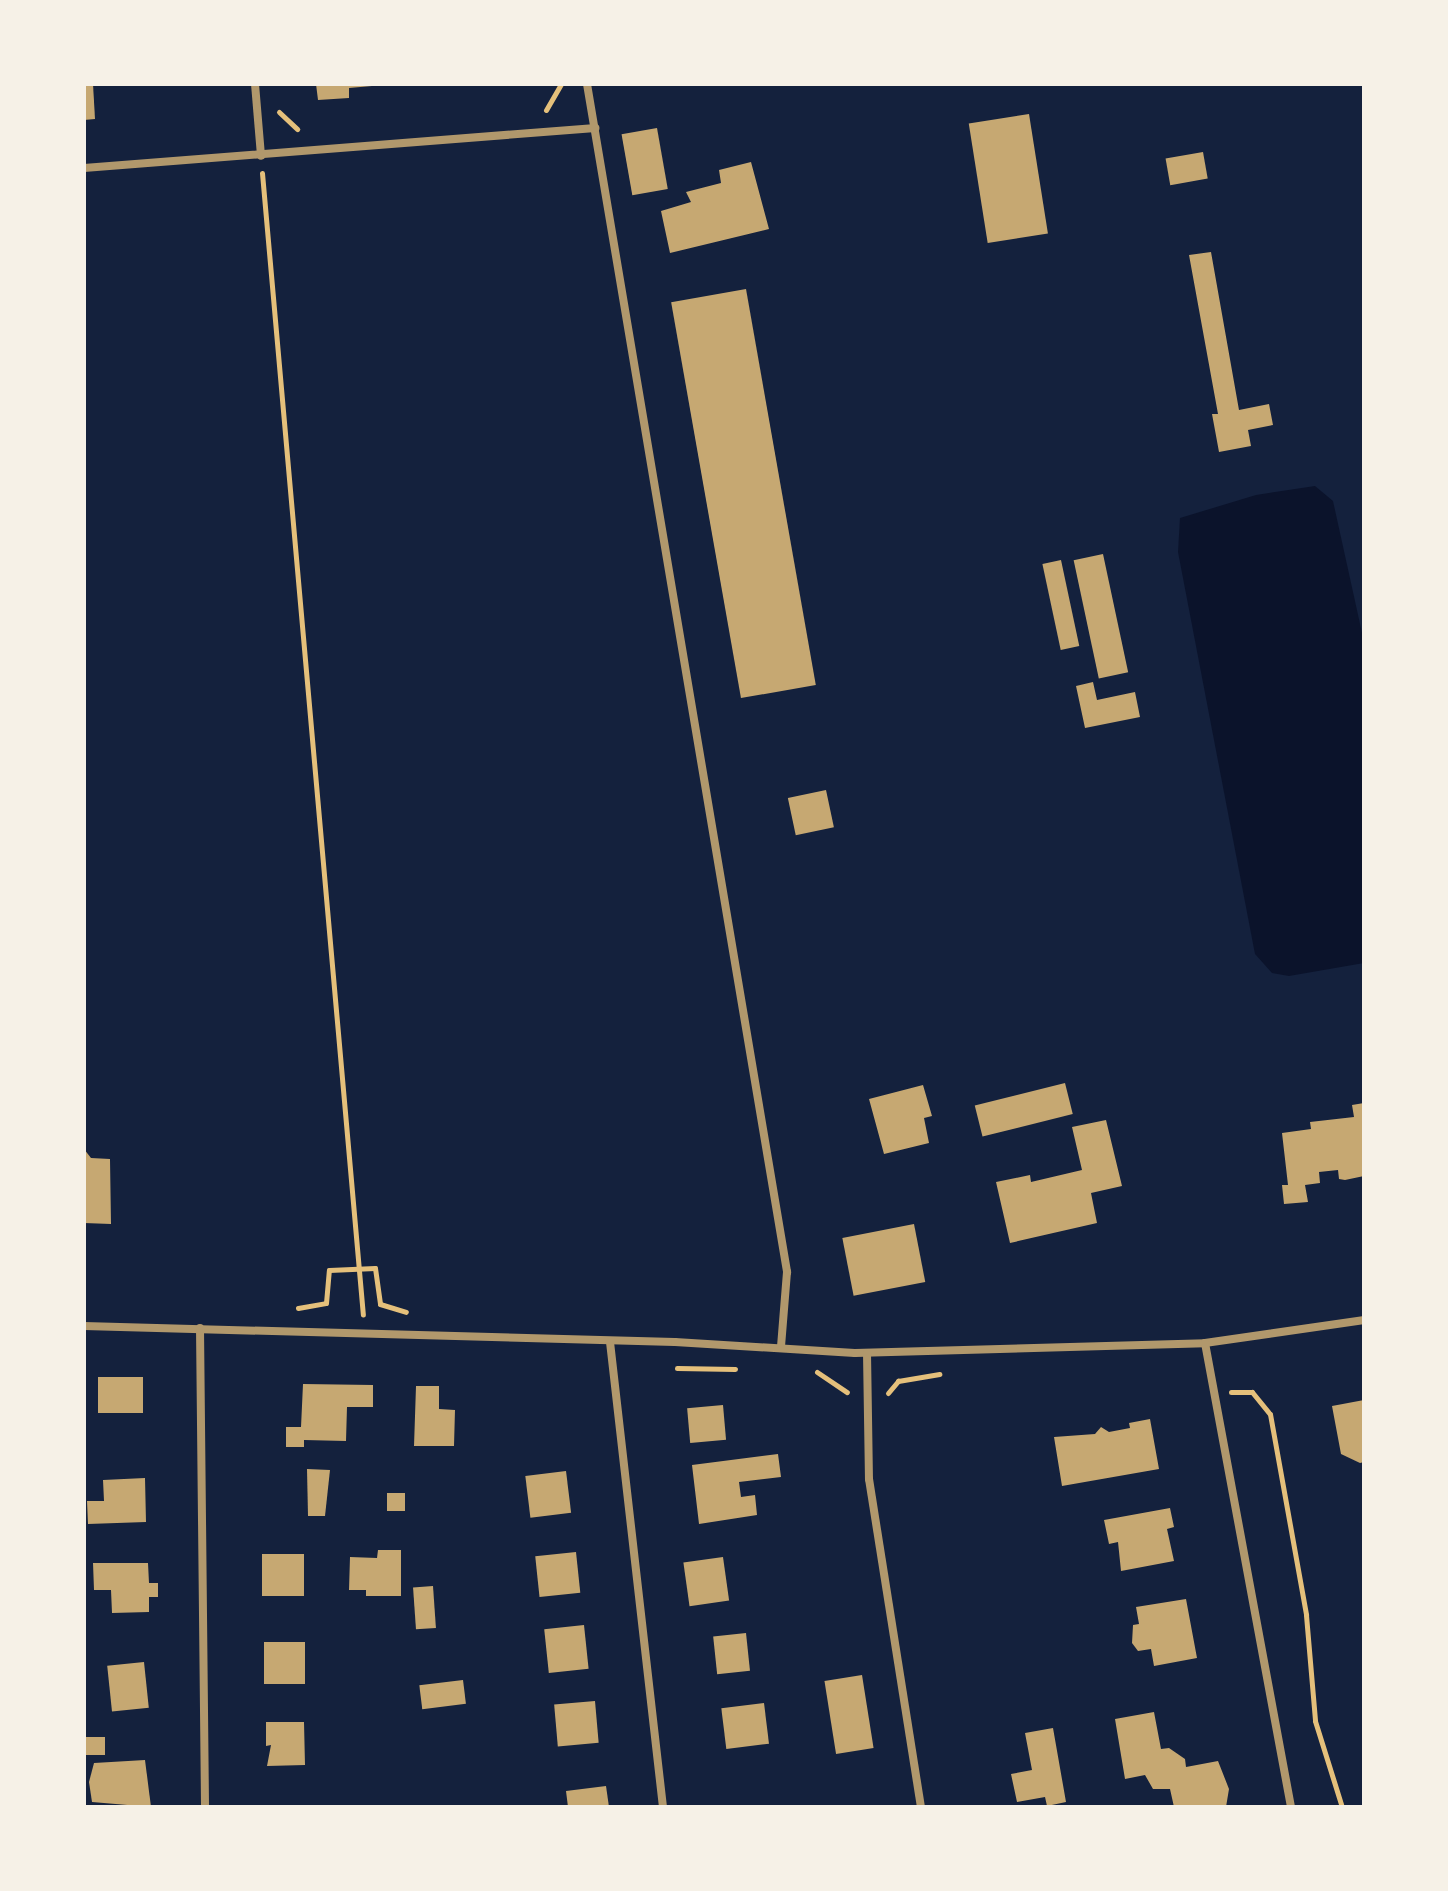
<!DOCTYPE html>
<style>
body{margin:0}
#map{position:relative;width:1448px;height:1891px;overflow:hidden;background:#14213d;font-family:"Titillium Web",sans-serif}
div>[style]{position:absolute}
.water>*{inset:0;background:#0b132b}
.building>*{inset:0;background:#c6a872;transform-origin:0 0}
.path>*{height:5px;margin:-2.5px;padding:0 2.5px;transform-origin:2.5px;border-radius:2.5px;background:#e5c07b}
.minor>*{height:8px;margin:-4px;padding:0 4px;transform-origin:4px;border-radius:4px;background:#b1986c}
span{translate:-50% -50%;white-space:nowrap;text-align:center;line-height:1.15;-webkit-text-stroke:8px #f6f1e7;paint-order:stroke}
.frame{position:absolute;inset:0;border:86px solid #f6f1e7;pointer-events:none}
</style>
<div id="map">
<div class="water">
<div style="clip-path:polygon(1315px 486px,1333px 501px,1364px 642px,1364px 963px,1289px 976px,1272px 973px,1255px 954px,1178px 552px,1180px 518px,1256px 495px)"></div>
</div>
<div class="building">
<div style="clip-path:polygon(84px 84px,93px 84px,95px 119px,84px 120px)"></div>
<div style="clip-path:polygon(316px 84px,372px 84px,372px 86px,349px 88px,349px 98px,318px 100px)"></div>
<div style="left:1029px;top:114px;width:121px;height:61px;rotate:81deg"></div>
<div style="left:657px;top:128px;width:62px;height:36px;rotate:80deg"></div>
<div style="left:1203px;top:152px;width:27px;height:38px;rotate:80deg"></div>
<div style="clip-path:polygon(751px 162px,769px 229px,670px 253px,661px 211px,691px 202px,686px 192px,721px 183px,719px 170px)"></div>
<div style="clip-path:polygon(1211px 252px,1239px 410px,1269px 404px,1273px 425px,1248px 430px,1251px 446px,1219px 452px,1212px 414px,1218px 414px,1189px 255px)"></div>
<div style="left:746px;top:289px;width:402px;height:76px;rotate:80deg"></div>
<div style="left:1103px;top:554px;width:121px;height:30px;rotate:78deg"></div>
<div style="left:1061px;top:560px;width:88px;height:19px;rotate:78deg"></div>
<div style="clip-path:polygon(1093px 682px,1097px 700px,1135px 692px,1140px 717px,1085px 728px,1076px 686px)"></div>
<div style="left:826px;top:790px;width:38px;height:39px;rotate:78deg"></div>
<div style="left:1065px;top:1083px;width:32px;height:93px;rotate:76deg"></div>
<div style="clip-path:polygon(923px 1085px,932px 1116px,924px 1118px,929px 1143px,884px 1154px,869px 1099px)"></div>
<div style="clip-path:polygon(1364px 1103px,1364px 1176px,1345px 1180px,1339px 1179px,1338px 1170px,1319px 1172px,1320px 1183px,1305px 1185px,1308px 1202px,1284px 1204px,1282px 1185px,1288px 1185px,1282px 1133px,1311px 1129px,1310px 1122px,1354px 1117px,1352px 1105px)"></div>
<div style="clip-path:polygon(1106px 1120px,1122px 1186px,1091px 1193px,1097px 1223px,1010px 1243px,996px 1182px,1030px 1175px,1031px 1182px,1082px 1170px,1072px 1127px)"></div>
<div style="clip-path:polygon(84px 1149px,91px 1158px,110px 1159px,111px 1224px,84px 1223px)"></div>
<div style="left:914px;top:1224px;width:59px;height:73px;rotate:79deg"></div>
<div style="left:98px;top:1377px;width:45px;height:36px"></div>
<div style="clip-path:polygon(303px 1384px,373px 1385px,373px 1407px,347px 1407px,346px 1441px,304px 1440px,304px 1447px,286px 1447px,286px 1427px,301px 1427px)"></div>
<div style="clip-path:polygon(416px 1386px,439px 1386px,439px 1409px,455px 1410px,454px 1446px,414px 1446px)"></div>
<div style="clip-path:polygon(1364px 1400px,1364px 1462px,1360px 1463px,1341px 1454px,1332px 1406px)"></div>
<div style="left:723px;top:1405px;width:35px;height:36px;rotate:85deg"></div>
<div style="clip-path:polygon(1150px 1419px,1159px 1469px,1062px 1486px,1054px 1437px,1095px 1434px,1101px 1427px,1109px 1432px,1130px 1428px,1129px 1423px)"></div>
<div style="clip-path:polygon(778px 1454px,781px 1477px,739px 1482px,741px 1497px,755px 1495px,757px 1515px,699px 1524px,692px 1465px)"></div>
<div style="clip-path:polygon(307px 1469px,330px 1470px,325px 1516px,308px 1516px)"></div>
<div style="left:566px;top:1471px;width:42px;height:41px;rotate:83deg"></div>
<div style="clip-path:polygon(145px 1478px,146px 1522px,88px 1524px,87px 1501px,104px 1501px,103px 1480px)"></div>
<div style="left:387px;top:1493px;width:18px;height:18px"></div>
<div style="clip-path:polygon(1170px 1508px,1174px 1527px,1167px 1529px,1174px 1561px,1121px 1571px,1118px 1542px,1109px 1544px,1104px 1520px)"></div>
<div style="clip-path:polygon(378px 1550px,401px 1550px,401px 1596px,366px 1596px,366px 1590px,349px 1590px,350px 1557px,377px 1558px)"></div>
<div style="left:576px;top:1552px;width:41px;height:41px;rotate:84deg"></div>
<div style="left:262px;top:1554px;width:42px;height:42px"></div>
<div style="left:723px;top:1557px;width:44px;height:40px;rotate:82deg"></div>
<div style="clip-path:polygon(93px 1563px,148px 1563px,149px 1583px,158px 1583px,158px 1597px,149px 1597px,149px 1612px,112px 1613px,111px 1590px,94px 1590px)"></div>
<div style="left:433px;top:1586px;width:42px;height:20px;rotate:86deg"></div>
<div style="clip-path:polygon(1186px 1599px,1197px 1658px,1154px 1666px,1151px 1649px,1138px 1651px,1132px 1643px,1133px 1625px,1139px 1624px,1136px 1607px)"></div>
<div style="left:584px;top:1625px;width:44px;height:40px;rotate:84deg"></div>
<div style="left:746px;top:1633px;width:38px;height:33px;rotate:84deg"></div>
<div style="left:264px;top:1642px;width:41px;height:42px"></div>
<div style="left:144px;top:1662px;width:46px;height:37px;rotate:84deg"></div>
<div style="left:862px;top:1675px;width:74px;height:38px;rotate:81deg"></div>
<div style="left:463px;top:1680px;width:24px;height:44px;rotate:83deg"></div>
<div style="left:595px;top:1701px;width:42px;height:41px;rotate:85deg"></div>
<div style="left:764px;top:1703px;width:41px;height:43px;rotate:83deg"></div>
<div style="clip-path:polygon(1154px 1712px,1161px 1749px,1169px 1748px,1185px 1759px,1186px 1767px,1218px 1761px,1229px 1789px,1226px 1807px,1174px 1807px,1170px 1789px,1153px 1789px,1145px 1775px,1125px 1779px,1115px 1719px)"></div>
<div style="clip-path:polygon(266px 1722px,304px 1722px,305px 1765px,267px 1766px,271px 1745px,266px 1746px)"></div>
<div style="clip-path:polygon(1053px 1728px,1066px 1802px,1047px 1806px,1045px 1797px,1017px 1802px,1011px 1774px,1032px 1770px,1025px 1733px)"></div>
<div style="left:84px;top:1737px;width:21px;height:18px"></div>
<div style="clip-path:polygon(145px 1760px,151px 1807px,92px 1802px,89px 1782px,94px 1763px)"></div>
<div style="clip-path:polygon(606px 1786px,609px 1807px,568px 1807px,566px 1791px)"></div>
</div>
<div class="path">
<div style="left:546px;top:110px;width:30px;rotate:-60deg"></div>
<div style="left:279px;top:112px;width:25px;rotate:43deg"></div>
<div style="left:262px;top:173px;width:1146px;rotate:84.95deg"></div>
<div style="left:298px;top:1308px;width:28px;rotate:-10deg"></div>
<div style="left:326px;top:1303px;width:33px;rotate:-85deg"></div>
<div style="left:329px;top:1270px;width:46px;rotate:-2.5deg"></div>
<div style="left:375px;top:1268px;width:36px;rotate:82deg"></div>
<div style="left:380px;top:1304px;width:27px;rotate:17deg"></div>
<div style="left:677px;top:1368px;width:58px;rotate:1deg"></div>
<div style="left:817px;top:1372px;width:36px;rotate:34deg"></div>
<div style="left:1231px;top:1392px;width:21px"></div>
<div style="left:1252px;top:1392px;width:28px;rotate:51deg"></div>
<div style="left:1270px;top:1414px;width:204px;rotate:79.8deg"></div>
<div style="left:1306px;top:1615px;width:106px;rotate:85.1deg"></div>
<div style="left:1315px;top:1721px;width:90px;rotate:72.6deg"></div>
<div style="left:888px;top:1393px;width:16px;rotate:-50deg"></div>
<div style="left:898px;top:1381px;width:42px;rotate:-9.7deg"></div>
</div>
<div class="minor">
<div style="left:255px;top:84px;width:72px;rotate:85.2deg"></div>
<div style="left:587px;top:84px;width:1205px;rotate:80.44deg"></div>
<div style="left:787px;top:1272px;width:75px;rotate:94.6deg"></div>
<div style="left:84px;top:168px;width:513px;rotate:-4.48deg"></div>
<div style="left:84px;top:1326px;width:591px;rotate:1.55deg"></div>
<div style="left:675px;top:1342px;width:180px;rotate:3.5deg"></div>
<div style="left:855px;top:1353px;width:350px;rotate:-1.6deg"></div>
<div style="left:1205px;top:1343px;width:161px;rotate:-8.2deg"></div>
<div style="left:200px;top:1328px;width:479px;rotate:89.4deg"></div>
<div style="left:610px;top:1342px;width:468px;rotate:83.5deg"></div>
<div style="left:1205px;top:1343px;width:472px;rotate:79.5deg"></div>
<div style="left:867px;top:1353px;width:126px;rotate:89.1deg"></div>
<div style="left:869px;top:1479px;width:332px;rotate:81deg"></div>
</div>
<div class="frame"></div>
</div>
